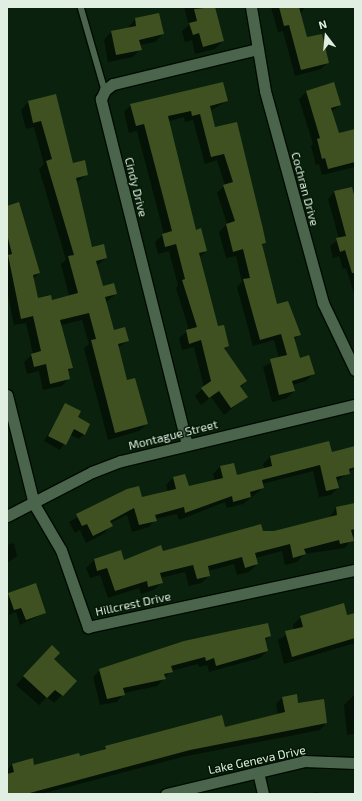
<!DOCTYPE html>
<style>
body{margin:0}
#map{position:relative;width:362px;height:801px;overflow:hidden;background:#0a220d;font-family:"Exo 2",sans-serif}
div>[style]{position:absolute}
.shadow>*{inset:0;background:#0007}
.building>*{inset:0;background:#405121}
.roads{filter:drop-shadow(1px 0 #000b00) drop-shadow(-1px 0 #000b00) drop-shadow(0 1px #000b00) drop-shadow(0 -1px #000b00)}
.service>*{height:5.5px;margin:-2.75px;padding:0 2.75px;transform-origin:2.75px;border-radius:2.75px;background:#4b654d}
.minor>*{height:11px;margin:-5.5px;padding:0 5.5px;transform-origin:5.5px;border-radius:5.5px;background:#4b654d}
span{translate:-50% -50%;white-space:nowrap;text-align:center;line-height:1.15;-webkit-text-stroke:3px #021805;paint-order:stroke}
.street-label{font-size:12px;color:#e0efe1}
.frame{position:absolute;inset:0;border:8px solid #e0efe1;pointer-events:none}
.north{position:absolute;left:306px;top:16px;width:40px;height:40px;-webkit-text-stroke:3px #021805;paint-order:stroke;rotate:344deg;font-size:11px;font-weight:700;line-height:16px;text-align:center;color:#e0efe1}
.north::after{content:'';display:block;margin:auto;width:14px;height:18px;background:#e0efe1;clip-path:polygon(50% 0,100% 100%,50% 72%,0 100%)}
</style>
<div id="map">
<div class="shadow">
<div style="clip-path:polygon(184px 7px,214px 7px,223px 41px,215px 49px,195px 54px,192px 40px,185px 42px,182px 31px,189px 25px)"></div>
<div style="clip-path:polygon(271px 7px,305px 7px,300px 15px,306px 39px,328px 62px,321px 69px,295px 76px,283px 31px,278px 32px)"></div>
<div style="clip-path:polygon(135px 19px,163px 34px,155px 42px,140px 45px,140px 49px,133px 57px,108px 62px,104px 40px,111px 32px,128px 28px)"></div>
<div style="clip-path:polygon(333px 83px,340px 105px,331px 112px,338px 134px,355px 130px,355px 167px,322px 175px,319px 164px,316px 165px,311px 146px,313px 144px,299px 99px,306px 92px)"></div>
<div style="clip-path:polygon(55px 95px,73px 164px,87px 174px,76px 183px,92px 248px,106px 258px,96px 266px,102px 287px,116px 294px,106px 302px,113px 331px,128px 340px,118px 348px,127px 382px,147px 424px,139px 431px,108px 440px,84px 348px,89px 344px,82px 320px,61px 325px,72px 367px,68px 372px,69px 378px,62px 386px,43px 390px,39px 371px,27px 374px,24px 362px,33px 354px,26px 323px,14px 325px,7px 290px,7px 207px,39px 273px,33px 279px,37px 300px,51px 301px,69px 296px,61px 264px,66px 260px,39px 169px,44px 164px,34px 127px,26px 129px,21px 110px,28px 102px)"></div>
<div style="clip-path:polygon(227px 101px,210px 111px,214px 128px,265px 243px,261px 247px,276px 305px,299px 335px,294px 340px,299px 359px,313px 374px,306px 381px,292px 385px,294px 391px,287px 398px,272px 402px,263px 367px,279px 358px,274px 340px,253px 346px,237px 287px,242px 282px,236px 256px,226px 258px,219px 232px,227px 224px,217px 193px,225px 185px,217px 160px,205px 164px,193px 120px,185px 122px,184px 117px,166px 122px,195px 231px,206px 251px,199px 258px,218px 328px,228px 346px,224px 350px,246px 381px,240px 388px,246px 397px,224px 415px,211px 397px,201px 405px,195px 396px,204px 387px,194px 347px,182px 350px,179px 338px,189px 330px,176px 288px,178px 285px,169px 251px,158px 254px,155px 242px,164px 234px,137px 131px,129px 133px,124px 112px,131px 105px)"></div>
<div style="clip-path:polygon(351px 188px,355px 203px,355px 297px,346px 268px,343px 269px,339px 256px,333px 258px,330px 246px,339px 239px,328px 199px,334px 192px)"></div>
<div style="clip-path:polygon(66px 404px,84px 434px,79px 439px,70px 435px,60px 450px,44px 441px)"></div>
<div style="clip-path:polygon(302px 448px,355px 455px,355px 468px,336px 482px,338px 488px,331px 495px,319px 497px,313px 471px,262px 484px,263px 488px,243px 504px,227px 508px,225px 502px,179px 520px,177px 514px,155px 519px,149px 527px,132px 532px,127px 515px,110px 523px,105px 533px,86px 543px,80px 530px,75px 533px,69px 522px,127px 490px,141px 499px,168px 492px,166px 485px,173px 478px,188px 487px,215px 481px,213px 474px,220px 467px,236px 476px,264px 469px,263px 464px,270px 457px)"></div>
<div style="clip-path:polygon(355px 504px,355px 534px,345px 548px,304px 554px,297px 562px,285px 565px,282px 551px,255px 558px,257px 564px,249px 572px,237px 575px,234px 564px,208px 571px,209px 576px,201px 583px,189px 586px,185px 572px,160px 578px,161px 583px,154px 590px,141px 594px,139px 588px,108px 598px,100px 575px,90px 578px,86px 568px,94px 560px,120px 552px,123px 561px,274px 532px,329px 518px,336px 508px)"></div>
<div style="clip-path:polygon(14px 543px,17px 556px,7px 563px,7px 545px)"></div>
<div style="clip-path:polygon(9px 594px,45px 613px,20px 625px,16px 612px,9px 615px)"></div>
<div style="clip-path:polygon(355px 614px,355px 643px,284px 664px,278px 640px,294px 630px,293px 625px,301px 617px)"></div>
<div style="clip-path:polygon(270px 636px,265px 641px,267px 651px,260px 658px,209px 672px,207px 665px,199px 667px,198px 664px,171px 671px,157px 686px,124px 693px,117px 702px,100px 705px,93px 677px,100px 670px)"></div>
<div style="clip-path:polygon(44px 654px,76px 681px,54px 703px,47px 697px,39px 705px,16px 685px)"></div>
<div style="clip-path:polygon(355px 694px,355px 734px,347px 735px,344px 705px)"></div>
<div style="clip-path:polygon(283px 697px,326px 723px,320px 730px,182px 757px,41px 794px,7px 794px,7px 770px,12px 764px,34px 766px,101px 752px,106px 747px,224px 728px,278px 715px,276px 704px)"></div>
<div style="clip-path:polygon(315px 792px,324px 794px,313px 794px)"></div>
</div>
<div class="building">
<div style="clip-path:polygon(215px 7px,224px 41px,203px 47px,199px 33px,193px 35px,189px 23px,197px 21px,194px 9px)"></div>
<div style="clip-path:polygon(279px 7px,299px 7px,307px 37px,322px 34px,329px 63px,301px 70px,289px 25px,284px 26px)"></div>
<div style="clip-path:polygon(159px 13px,164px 34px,139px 40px,142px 50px,116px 55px,111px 31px,136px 26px,135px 18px)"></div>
<div style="clip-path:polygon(223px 82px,228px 101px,210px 106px,215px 127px,237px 122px,263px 229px,266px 243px,262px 244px,277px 304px,288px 301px,301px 335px,294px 337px,300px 358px,309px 355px,315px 374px,292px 381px,295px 391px,279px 395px,270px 359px,287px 355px,281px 334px,260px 340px,243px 279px,250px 278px,243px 249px,233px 252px,226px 224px,235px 221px,223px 185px,233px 182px,224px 154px,211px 157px,200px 114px,192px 116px,191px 111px,168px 116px,196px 230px,201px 228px,207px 251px,199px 253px,218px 326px,224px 325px,229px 346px,224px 348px,247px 381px,240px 386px,248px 397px,231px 408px,219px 391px,209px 398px,201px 388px,211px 381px,201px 340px,189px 344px,186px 330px,197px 327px,182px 280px,185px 279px,176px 244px,165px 247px,162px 234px,172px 231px,144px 124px,136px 126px,130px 104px)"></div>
<div style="clip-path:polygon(334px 82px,341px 105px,331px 108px,339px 133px,355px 129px,355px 162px,328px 169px,325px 158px,322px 159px,317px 139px,320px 138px,306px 91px)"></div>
<div style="clip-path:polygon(56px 94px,73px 163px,85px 160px,88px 175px,76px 178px,92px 247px,104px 244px,107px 258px,96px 261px,103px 286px,114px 283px,117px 294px,105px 297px,114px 330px,125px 327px,129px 341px,118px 344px,127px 380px,135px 378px,148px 424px,115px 433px,91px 340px,96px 339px,89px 313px,60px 320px,73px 368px,68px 369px,70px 379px,50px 384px,46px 364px,34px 367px,31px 354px,41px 351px,33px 316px,21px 319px,8px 255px,12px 254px,7px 234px,7px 206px,19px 202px,40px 273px,33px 275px,38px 298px,51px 295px,52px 300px,78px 293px,68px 256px,74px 255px,46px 161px,52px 159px,41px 121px,33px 123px,28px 101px)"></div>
<div style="clip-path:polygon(352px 187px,355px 199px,355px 273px,352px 273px,345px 250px,340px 252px,336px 238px,346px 236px,334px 191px)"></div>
<div style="clip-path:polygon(65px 403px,81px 411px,78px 417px,90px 424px,85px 435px,74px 429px,66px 445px,48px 436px)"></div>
<div style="clip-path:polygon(329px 441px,332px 452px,355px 446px,355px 467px,349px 469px,350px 474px,336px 477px,339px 488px,326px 491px,320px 465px,262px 480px,264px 488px,250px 492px,251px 497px,233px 502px,232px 496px,185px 513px,184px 507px,155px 515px,157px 521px,139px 525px,134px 508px,110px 521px,113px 526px,93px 536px,87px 524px,82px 526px,76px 514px,127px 489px,139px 486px,142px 497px,176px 489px,173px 477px,185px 474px,189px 486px,223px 478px,220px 466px,234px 463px,237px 475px,272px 466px,270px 456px)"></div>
<div style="clip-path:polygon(355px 503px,355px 529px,351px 530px,354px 541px,340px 544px,339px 540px,304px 549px,306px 554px,293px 558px,290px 544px,255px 553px,258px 564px,245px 568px,242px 557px,208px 566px,210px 576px,197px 579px,193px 565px,160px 573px,163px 583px,148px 587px,147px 581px,115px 591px,107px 568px,97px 571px,94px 559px,121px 550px,124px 560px,161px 545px,163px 551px,261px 524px,263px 531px,274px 531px,337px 515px,336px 507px)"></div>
<div style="clip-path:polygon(36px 583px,46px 613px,26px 620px,21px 608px,14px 610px,8px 593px)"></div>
<div style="clip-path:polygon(344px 603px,347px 615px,355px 613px,355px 638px,292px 657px,285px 631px,303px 627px,300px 616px)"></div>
<div style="clip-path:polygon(268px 623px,271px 636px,265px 638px,268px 651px,216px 666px,214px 658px,206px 661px,205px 657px,171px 666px,173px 672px,164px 674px,166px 679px,123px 688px,125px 695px,107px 699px,99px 669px,184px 641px)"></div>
<div style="clip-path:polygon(52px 645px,60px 653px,54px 659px,77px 681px,63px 696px,55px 690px,47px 698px,23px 676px)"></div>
<div style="clip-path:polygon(297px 694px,298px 703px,324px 699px,327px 723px,190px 750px,26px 794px,7px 794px,7px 774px,14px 772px,12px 764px,33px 758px,34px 765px,79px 753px,80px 756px,106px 749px,105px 746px,222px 715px,225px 727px,285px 712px,282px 697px)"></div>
</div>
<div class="roads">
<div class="service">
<div style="left:81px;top:7px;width:86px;rotate:73.9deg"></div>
</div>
<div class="minor">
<div style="left:251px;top:7px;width:85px;rotate:80.5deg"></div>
<div style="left:265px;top:91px;width:220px;rotate:74.7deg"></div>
<div style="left:323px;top:303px;width:74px;rotate:64.5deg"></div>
<div style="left:7px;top:395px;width:112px;rotate:76.1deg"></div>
<div style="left:34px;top:504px;width:53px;rotate:59.6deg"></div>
<div style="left:61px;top:550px;width:82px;rotate:70.7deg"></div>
<div style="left:88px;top:627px;width:273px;rotate:-12.1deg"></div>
<div style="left:187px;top:445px;width:357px;rotate:-104deg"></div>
<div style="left:101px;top:99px;width:10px;rotate:-66deg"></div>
<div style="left:105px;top:90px;width:10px;rotate:-37deg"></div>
<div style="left:113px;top:84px;width:149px;rotate:-13.6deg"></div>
<div style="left:7px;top:516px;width:96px;rotate:-27.4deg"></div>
<div style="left:92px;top:472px;width:31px;rotate:-21deg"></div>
<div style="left:121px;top:461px;width:241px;rotate:-13.5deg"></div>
<div style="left:258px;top:772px;width:23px;rotate:77deg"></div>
<div style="left:166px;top:794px;width:142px;rotate:-13.4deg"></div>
<div style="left:304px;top:761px;width:51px;rotate:2.2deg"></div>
</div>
</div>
<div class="street-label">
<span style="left:136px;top:187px;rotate:76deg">Cindy Drive</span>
<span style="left:305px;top:189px;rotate:75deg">Cochran Drive</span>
<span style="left:173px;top:435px;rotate:-14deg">Montague Street</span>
<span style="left:133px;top:604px;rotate:-12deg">Hillcrest Drive</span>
<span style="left:257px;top:760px;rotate:-12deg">Lake Geneva Drive</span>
</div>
<div class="frame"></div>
<div class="north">N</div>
</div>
